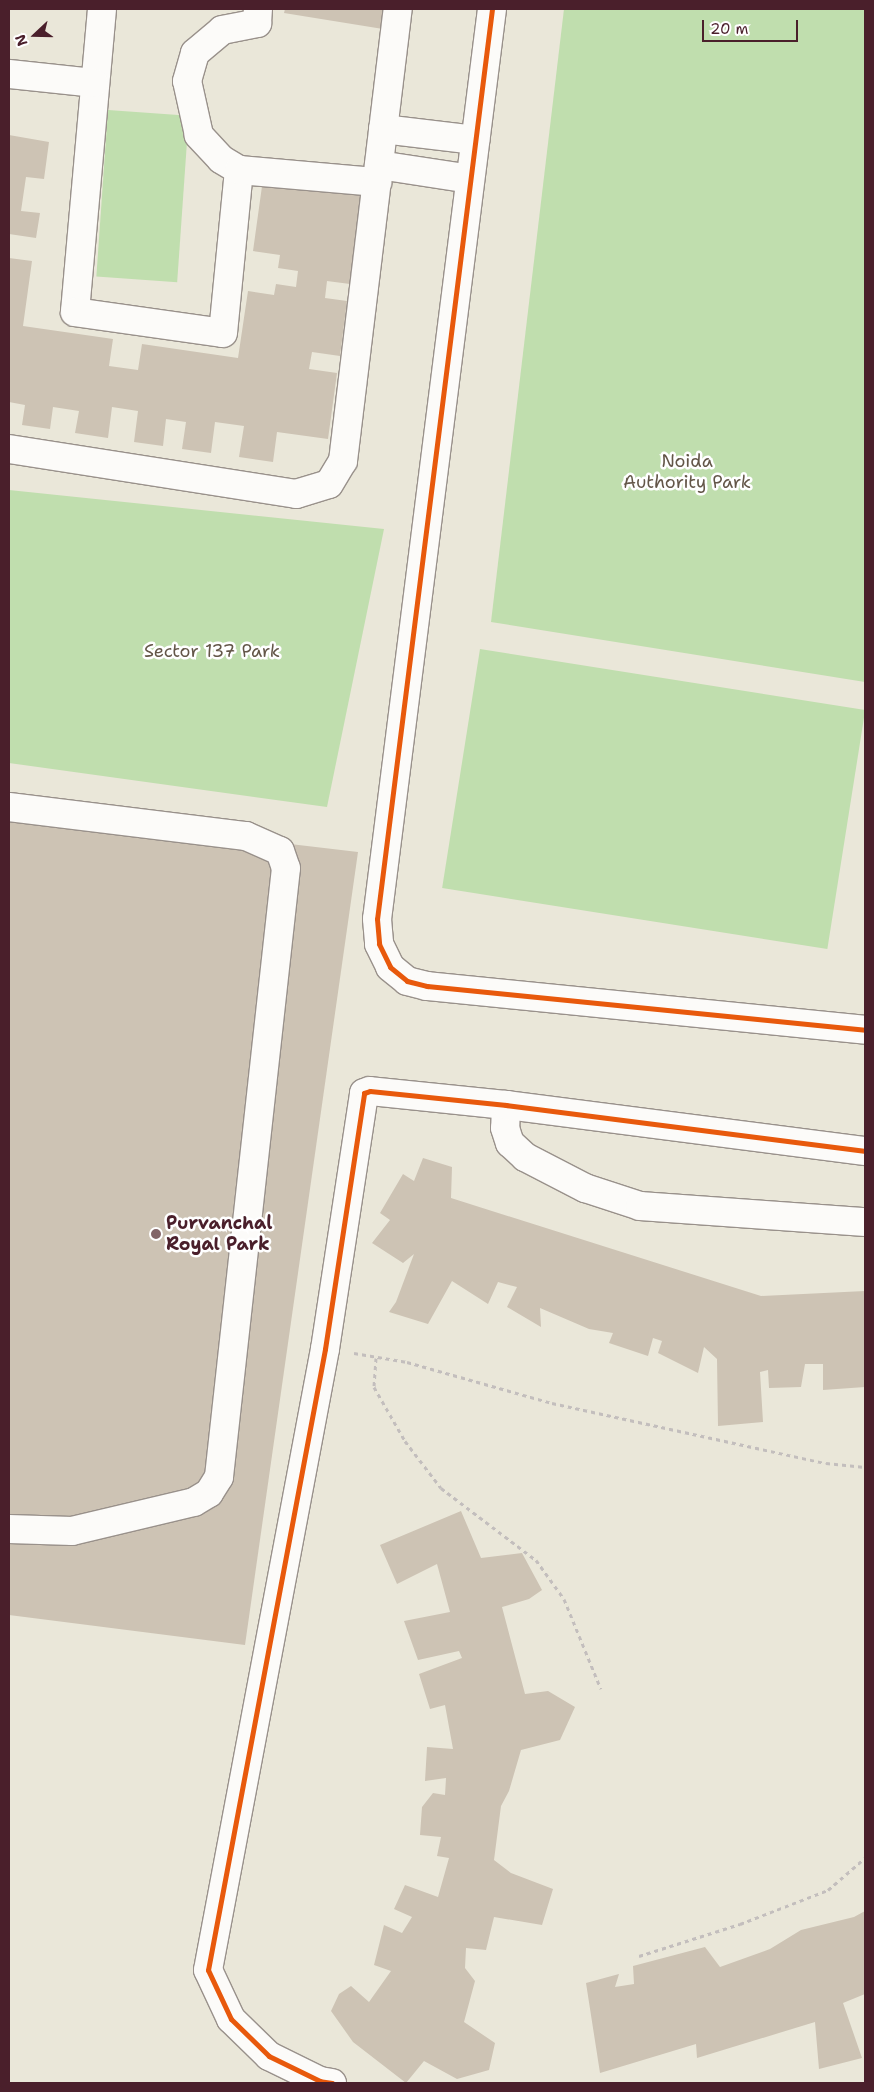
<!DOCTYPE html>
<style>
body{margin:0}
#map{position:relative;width:874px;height:2092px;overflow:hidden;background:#eae7d9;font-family:"Shantell Sans",sans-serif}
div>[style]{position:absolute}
.green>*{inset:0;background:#c0deae;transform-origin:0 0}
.building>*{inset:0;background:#cdc3b4}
.path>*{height:3px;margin-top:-1.5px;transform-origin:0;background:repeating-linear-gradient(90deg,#c3bebd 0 4px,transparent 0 8px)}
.roads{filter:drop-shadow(1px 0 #99918b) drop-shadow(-1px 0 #99918b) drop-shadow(0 1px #99918b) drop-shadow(0 -1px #99918b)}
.minor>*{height:28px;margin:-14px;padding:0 14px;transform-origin:14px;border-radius:14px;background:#fcfbf9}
.cycleway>*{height:5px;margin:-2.5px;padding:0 2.5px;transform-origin:2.5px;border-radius:2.5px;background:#e8590c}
.dots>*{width:14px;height:14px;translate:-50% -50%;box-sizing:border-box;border:2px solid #fff;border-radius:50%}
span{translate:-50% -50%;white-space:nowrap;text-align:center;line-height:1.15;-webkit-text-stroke:5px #fff;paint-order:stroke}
.park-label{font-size:18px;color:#635648}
.poi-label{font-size:18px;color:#4a1f2b;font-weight:700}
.left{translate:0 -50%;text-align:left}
.frame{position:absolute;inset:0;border:10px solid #4a1f2b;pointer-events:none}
.north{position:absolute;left:10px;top:10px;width:50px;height:50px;-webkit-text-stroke:4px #fff;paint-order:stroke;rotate:249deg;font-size:14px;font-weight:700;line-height:20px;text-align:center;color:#4a1f2b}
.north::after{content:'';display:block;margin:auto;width:18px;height:22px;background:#4a1f2b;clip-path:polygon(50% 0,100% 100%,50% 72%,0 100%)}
.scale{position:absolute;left:702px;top:20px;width:96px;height:22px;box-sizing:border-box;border:2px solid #4a1f2b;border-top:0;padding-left:6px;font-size:15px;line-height:18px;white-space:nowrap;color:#4a1f2b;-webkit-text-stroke:4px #fff;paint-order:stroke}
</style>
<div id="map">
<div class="green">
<div style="clip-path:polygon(564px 9px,865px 9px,865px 682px,491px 622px)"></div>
<div style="left:108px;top:110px;width:81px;height:167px;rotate:4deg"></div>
<div style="clip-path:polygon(9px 490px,384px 529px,327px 807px,9px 763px)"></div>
<div style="left:480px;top:649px;width:390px;height:242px;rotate:9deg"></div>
</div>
<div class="building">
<div style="clip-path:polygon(285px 9px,386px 9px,383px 29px,284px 13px)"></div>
<div style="clip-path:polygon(9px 135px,49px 142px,44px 179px,26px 177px,21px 211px,40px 213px,36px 238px,9px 234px)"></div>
<div style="clip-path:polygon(263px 179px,363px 193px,350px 284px,327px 281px,325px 298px,347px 301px,340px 356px,312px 352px,309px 369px,337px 373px,328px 439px,277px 432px,273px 462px,239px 457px,244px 426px,215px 422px,211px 453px,182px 449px,186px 422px,166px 419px,163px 446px,134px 442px,138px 411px,112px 407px,108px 438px,75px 433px,79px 411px,53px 407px,50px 429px,22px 425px,25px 405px,9px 402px,9px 258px,32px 261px,23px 326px,113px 339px,109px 366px,138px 370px,142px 344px,238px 358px,248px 291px,274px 295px,276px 284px,296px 287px,298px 271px,278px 268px,280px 255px,253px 251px)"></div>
<div style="clip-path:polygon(9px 811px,358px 852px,245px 1645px,9px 1615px)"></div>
<div style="clip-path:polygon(423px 1158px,452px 1167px,451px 1198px,761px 1296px,865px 1291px,865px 1387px,823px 1390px,823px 1364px,805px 1364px,801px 1387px,769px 1388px,768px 1370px,760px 1372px,763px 1422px,718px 1426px,717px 1359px,704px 1347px,698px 1373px,658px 1353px,662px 1341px,653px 1338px,648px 1356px,609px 1343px,613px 1333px,589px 1329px,540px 1308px,541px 1327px,507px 1307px,517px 1287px,498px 1282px,488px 1304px,452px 1281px,428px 1324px,389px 1312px,396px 1302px,414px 1254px,403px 1263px,372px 1243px,390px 1220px,380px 1213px,403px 1174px,414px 1181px)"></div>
<div style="clip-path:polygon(461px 1511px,481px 1558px,522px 1553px,542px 1590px,529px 1599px,502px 1607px,525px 1694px,548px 1691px,575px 1707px,560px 1740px,521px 1750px,509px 1791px,501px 1806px,494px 1860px,511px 1873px,553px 1889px,542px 1925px,494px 1917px,486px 1950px,466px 1948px,465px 1968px,475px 1981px,464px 2022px,495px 2043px,489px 2070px,457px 2079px,424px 2061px,406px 2083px,353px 2042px,331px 2011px,339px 1994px,351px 1986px,369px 2002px,391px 1971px,374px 1965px,384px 1925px,402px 1933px,412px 1917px,394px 1909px,405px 1885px,438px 1897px,449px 1858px,437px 1856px,441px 1837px,420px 1835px,422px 1807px,433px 1793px,445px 1795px,446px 1778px,425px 1781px,427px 1747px,453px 1749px,445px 1705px,430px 1709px,419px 1674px,462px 1658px,459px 1651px,418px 1660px,404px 1621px,450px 1612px,437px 1564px,397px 1584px,380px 1545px)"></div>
<div style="clip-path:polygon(865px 1911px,865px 1994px,843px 2003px,862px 2058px,819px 2069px,815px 2022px,697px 2058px,696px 2044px,600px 2073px,586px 1983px,619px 1974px,615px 1987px,634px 1984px,633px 1966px,705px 1947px,720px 1967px,770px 1949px,801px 1930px,854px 1917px)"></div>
</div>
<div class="path">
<div style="left:354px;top:1353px;width:54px;rotate:9.6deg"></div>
<div style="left:407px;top:1362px;width:151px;rotate:15.8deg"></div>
<div style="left:552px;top:1403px;width:280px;rotate:12.4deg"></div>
<div style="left:826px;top:1463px;width:39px;rotate:6deg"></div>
<div style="left:376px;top:1358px;width:29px;rotate:94deg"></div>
<div style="left:374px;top:1387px;width:62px;rotate:60.1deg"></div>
<div style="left:405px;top:1441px;width:59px;rotate:52.5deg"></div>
<div style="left:441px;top:1488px;width:119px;rotate:37.2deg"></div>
<div style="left:536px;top:1560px;width:48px;rotate:54.3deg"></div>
<div style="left:564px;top:1599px;width:97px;rotate:67.7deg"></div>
<div style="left:639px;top:1956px;width:106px;rotate:-17.6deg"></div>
<div style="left:740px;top:1924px;width:94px;rotate:-21.1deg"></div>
<div style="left:828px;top:1890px;width:49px;rotate:-40.9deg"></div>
</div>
<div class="roads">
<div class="minor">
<div style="left:102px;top:9px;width:304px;rotate:95.1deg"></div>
<div style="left:75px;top:312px;width:149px;rotate:8.1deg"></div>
<div style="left:223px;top:333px;width:164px;rotate:-84.4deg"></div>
<div style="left:239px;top:170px;width:21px;rotate:-149deg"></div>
<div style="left:221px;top:159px;width:33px;rotate:-133deg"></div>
<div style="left:199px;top:135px;width:55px;rotate:-102.5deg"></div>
<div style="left:187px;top:81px;width:29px;rotate:-74deg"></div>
<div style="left:195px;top:53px;width:35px;rotate:-40deg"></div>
<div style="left:222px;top:30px;width:36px;rotate:-11deg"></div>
<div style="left:257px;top:23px;width:14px;rotate:-86deg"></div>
<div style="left:492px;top:9px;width:917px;rotate:97.2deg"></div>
<div style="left:377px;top:919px;width:25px;rotate:85deg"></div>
<div style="left:379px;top:944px;width:25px;rotate:64deg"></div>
<div style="left:390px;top:967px;width:22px;rotate:39deg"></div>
<div style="left:407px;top:981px;width:21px;rotate:14deg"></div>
<div style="left:427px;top:986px;width:440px;rotate:5.7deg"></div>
<div style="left:9px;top:74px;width:85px;rotate:6deg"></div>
<div style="left:383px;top:129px;width:93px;rotate:6.8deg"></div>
<div style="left:379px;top:165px;width:92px;rotate:8.7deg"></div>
<div style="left:239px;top:170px;width:139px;rotate:5deg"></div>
<div style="left:9px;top:449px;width:291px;rotate:8.9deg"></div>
<div style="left:296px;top:494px;width:34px;rotate:-17deg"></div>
<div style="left:329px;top:484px;width:27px;rotate:-59deg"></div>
<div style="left:343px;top:461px;width:455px;rotate:-83.1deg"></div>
<div style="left:9px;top:807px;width:239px;rotate:7deg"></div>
<div style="left:246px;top:836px;width:37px;rotate:24deg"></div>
<div style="left:280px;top:851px;width:18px;rotate:71deg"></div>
<div style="left:286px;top:868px;width:613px;rotate:96.28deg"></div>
<div style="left:219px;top:1477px;width:19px;rotate:122deg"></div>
<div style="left:209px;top:1493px;width:17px;rotate:149deg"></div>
<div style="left:194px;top:1502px;width:125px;rotate:166.6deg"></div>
<div style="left:72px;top:1531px;width:63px;rotate:-178.2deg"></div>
<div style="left:506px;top:1105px;width:23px;rotate:92deg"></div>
<div style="left:505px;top:1128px;width:16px;rotate:72deg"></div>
<div style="left:510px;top:1143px;width:21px;rotate:43deg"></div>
<div style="left:525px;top:1157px;width:68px;rotate:27.3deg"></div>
<div style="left:585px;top:1188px;width:58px;rotate:18.1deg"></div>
<div style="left:640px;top:1206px;width:226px;rotate:4.1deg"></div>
<div style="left:332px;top:2083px;width:12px;rotate:-171deg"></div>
<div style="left:320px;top:2081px;width:57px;rotate:-153.9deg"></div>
<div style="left:269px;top:2056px;width:53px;rotate:-135.8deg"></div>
<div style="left:231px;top:2019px;width:54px;rotate:-115.1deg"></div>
<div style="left:208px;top:1970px;width:632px;rotate:-79.33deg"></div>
<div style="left:325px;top:1349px;width:259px;rotate:-81.3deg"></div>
<div style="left:364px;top:1093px;width:6px;rotate:-18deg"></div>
<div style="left:370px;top:1091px;width:137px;rotate:5.9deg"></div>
<div style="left:506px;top:1105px;width:362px;rotate:7.3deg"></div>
</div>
</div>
<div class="cycleway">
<div style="left:492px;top:9px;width:917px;rotate:97.2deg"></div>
<div style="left:377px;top:919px;width:25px;rotate:85deg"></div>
<div style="left:379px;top:944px;width:25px;rotate:64deg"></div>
<div style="left:390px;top:967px;width:22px;rotate:39deg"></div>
<div style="left:407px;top:981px;width:21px;rotate:14deg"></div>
<div style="left:427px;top:986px;width:440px;rotate:5.7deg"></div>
<div style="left:332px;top:2083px;width:12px;rotate:-171deg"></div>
<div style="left:320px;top:2081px;width:57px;rotate:-153.9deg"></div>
<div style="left:269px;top:2056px;width:53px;rotate:-135.8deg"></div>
<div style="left:231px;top:2019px;width:54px;rotate:-115.1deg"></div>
<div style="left:208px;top:1970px;width:632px;rotate:-79.33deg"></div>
<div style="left:325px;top:1349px;width:259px;rotate:-81.3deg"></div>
<div style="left:364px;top:1093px;width:6px;rotate:-18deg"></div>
<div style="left:370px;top:1091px;width:137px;rotate:5.9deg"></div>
<div style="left:506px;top:1105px;width:362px;rotate:7.3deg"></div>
</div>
<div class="dots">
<div style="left:156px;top:1234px;background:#826568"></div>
</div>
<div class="park-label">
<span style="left:687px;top:472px">Noida<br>Authority Park</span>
<span style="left:212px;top:651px">Sector 137 Park</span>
</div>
<div class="poi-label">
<span class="left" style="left:166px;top:1234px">Purvanchal<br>Royal Park</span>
</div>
<div class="frame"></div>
<div class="north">N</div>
<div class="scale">20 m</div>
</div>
